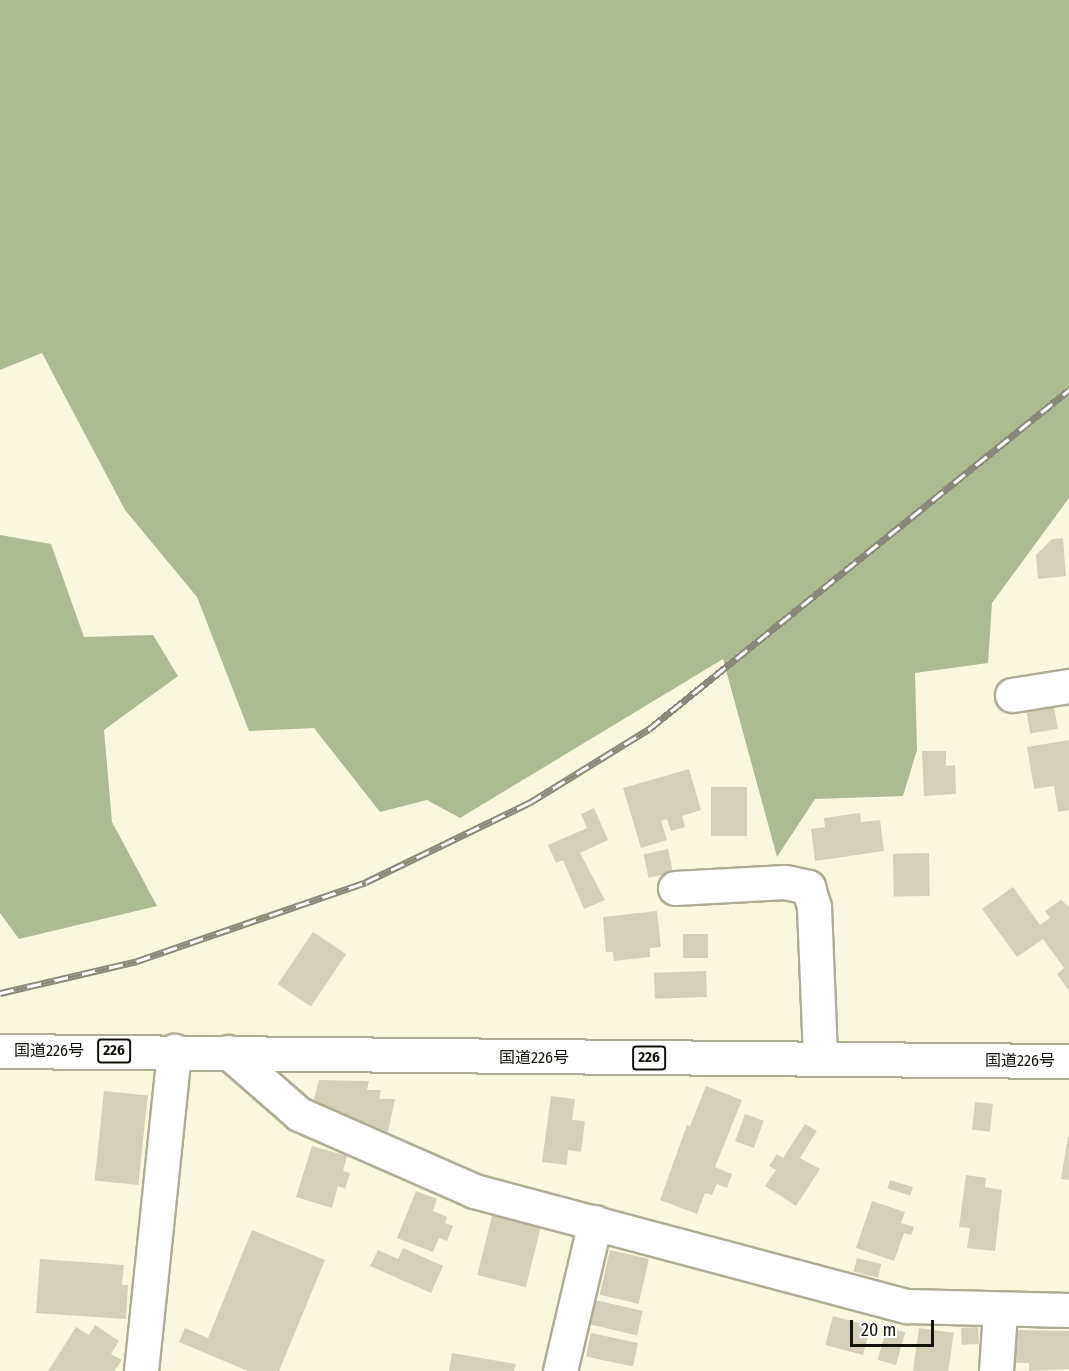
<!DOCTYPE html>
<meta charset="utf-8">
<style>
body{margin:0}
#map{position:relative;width:1069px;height:1371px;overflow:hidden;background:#faf7df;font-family:"Fira Sans Condensed","Noto Sans JP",sans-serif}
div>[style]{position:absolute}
.forest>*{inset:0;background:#acbb90}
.building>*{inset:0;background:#d3cfb9;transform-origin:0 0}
.roads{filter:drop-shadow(2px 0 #afac96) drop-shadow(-2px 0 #afac96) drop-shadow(0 2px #afac96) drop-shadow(0 -2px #afac96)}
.minor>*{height:33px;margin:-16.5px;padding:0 16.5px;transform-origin:16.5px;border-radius:16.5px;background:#fff}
.highway>*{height:33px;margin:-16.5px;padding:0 16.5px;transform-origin:16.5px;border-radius:16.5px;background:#fff}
.rail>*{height:7px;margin-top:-3.5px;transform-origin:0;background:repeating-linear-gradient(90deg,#fff 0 14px,#8a8878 0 28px);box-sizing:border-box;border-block:2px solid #8a8878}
span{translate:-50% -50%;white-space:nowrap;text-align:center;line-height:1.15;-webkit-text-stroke:4.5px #fff;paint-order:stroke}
.shield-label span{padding:2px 4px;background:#fff;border:2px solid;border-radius:4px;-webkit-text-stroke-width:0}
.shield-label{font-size:15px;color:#14130b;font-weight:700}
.street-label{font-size:16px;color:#14130b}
.scale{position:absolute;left:850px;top:1320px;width:84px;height:27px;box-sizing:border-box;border:3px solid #14130b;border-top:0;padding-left:8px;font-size:18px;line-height:21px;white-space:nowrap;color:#14130b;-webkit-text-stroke:4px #fff;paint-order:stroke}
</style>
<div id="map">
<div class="forest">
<div style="clip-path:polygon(0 0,1069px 0,1069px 498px,992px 603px,988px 663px,915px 673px,917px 750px,903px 796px,815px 799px,777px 857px,723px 659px,460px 818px,427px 800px,380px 812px,314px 728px,249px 731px,197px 597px,125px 510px,42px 353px,0 370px)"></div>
<div style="clip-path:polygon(0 535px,51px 544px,84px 637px,153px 635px,178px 676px,104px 730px,112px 822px,157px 906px,19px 939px,0 913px)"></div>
</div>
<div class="building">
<div style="clip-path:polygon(1063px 538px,1066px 576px,1038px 579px,1036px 555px,1052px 539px)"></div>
<div style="left:1054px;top:707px;width:22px;height:28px;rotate:80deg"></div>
<div style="clip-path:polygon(1069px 740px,1069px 810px,1058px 812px,1054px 786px,1034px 789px,1027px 747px)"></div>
<div style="clip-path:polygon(922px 751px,946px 751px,946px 766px,955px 765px,956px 794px,924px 796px)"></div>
<div style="clip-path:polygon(689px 769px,701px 810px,682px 816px,685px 827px,671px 831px,667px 819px,661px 821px,667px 840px,641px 848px,623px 788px)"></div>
<div style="left:711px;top:787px;width:36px;height:49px"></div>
<div style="clip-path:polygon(594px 808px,608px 840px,580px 853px,605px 900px,584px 909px,563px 860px,556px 863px,548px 845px,587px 828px,581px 814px)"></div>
<div style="clip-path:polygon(860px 813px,861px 822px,880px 820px,884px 851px,815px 861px,811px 829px,825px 827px,824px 818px)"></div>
<div style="left:668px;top:849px;width:24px;height:25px;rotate:78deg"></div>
<div style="left:929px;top:853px;width:43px;height:36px;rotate:89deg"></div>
<div style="clip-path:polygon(1013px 887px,1040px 925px,1050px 918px,1045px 911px,1061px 900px,1069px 907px,1069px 991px,1057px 974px,1064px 968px,1043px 939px,1017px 957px,982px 909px)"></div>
<div style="clip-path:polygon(657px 911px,661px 947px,650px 948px,650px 957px,614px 961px,613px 952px,606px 952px,603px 917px)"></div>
<div style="left:313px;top:932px;width:40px;height:63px;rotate:34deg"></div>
<div style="left:683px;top:934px;width:25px;height:24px"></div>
<div style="left:706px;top:971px;width:26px;height:52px;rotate:88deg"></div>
<div style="clip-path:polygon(319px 1080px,369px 1081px,367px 1090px,381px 1090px,379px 1099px,395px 1099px,388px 1132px,313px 1103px)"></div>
<div style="clip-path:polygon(706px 1086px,742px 1100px,715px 1167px,732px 1174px,727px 1188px,717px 1184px,712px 1195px,705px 1193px,697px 1214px,660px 1200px,687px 1125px,690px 1126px)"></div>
<div style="left:104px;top:1091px;width:44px;height:90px;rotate:6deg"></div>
<div style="clip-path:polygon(551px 1096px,575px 1099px,572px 1120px,585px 1121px,581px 1152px,568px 1150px,567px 1165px,542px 1162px)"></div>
<div style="left:975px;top:1102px;width:18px;height:28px;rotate:6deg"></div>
<div style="left:745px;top:1114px;width:20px;height:29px;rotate:20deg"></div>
<div style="clip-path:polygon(805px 1124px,817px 1131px,800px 1158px,820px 1169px,796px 1206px,765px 1186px,776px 1170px,769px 1166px,777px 1154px,783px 1158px)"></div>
<div style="clip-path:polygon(1068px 1136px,1069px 1137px,1069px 1180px,1061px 1179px)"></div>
<div style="clip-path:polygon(312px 1146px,347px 1156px,343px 1171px,350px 1173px,345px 1189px,338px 1186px,332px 1208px,296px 1197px)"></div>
<div style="clip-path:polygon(966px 1175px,986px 1178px,985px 1187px,1002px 1190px,995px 1251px,967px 1248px,970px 1228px,959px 1227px)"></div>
<div style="left:890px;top:1180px;width:24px;height:9px;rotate:17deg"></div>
<div style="clip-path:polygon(416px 1191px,437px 1199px,433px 1211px,447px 1217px,445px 1223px,453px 1226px,447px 1241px,439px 1238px,433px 1252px,397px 1238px)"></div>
<div style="clip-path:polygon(872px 1201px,905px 1212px,901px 1223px,914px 1227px,911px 1235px,904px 1233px,894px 1261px,856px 1248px)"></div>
<div style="left:493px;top:1212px;width:50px;height:65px;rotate:14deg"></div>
<div style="clip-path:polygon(252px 1230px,325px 1260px,279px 1371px,248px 1371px,179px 1342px,185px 1328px,208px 1338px)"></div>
<div style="clip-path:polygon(403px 1248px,443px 1266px,431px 1293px,370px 1266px,378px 1250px,398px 1259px)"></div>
<div style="left:610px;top:1250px;width:40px;height:46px;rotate:13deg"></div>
<div style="left:857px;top:1258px;width:25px;height:14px;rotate:14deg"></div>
<div style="clip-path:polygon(40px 1259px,124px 1265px,122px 1285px,128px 1285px,126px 1319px,36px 1313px)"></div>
<div style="left:595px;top:1300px;width:49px;height:25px;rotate:13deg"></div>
<div style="left:833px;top:1316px;width:39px;height:30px;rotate:15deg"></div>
<div style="clip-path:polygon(95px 1325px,119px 1341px,111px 1354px,122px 1360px,114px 1371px,48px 1371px,76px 1327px,89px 1335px)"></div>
<div style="left:887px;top:1327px;width:19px;height:34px;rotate:16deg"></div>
<div style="left:978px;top:1327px;width:17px;height:17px;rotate:87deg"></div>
<div style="left:919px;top:1328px;width:35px;height:43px;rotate:8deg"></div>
<div style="clip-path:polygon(1013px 1330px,1069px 1331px,1069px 1369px,1029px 1371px,1029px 1363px,1012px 1363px)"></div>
<div style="left:591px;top:1333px;width:48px;height:24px;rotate:12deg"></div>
<div style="clip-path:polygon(452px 1353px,516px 1364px,514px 1371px,449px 1371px)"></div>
</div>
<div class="roads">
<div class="minor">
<div style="left:1012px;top:695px;width:58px;rotate:-9deg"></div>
<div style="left:675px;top:888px;width:110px;rotate:-3.1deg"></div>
<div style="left:785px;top:882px;width:24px;rotate:12deg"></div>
<div style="left:808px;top:887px;width:21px;rotate:73deg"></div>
<div style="left:814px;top:907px;width:152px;rotate:87.7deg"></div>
<div style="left:228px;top:1052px;width:94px;rotate:41.1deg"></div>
<div style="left:299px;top:1114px;width:191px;rotate:23.7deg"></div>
<div style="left:474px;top:1191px;width:448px;rotate:14.9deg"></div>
<div style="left:907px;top:1306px;width:162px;rotate:1.4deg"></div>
<div style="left:141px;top:1371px;width:322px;rotate:-84.1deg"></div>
<div style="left:560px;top:1371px;width:153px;rotate:-76.8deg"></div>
<div style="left:996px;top:1371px;width:60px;rotate:-86.2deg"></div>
</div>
<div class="highway">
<div style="left:0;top:1051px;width:1069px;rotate:0.54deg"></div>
</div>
</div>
<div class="rail">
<div style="left:0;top:993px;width:141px;rotate:-13.1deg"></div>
<div style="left:137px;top:961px;width:242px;rotate:-19deg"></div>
<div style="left:366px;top:882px;width:181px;rotate:-25.9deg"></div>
<div style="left:529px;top:803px;width:141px;rotate:-31.7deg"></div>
<div style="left:649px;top:729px;width:540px;rotate:-38.91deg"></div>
</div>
<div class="shield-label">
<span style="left:114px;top:1051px">226</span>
<span style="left:649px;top:1058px">226</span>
</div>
<div class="street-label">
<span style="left:49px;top:1051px">国道226号</span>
<span style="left:534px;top:1058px">国道226号</span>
<span style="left:1020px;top:1061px">国道226号</span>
</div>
<div class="scale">20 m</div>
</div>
